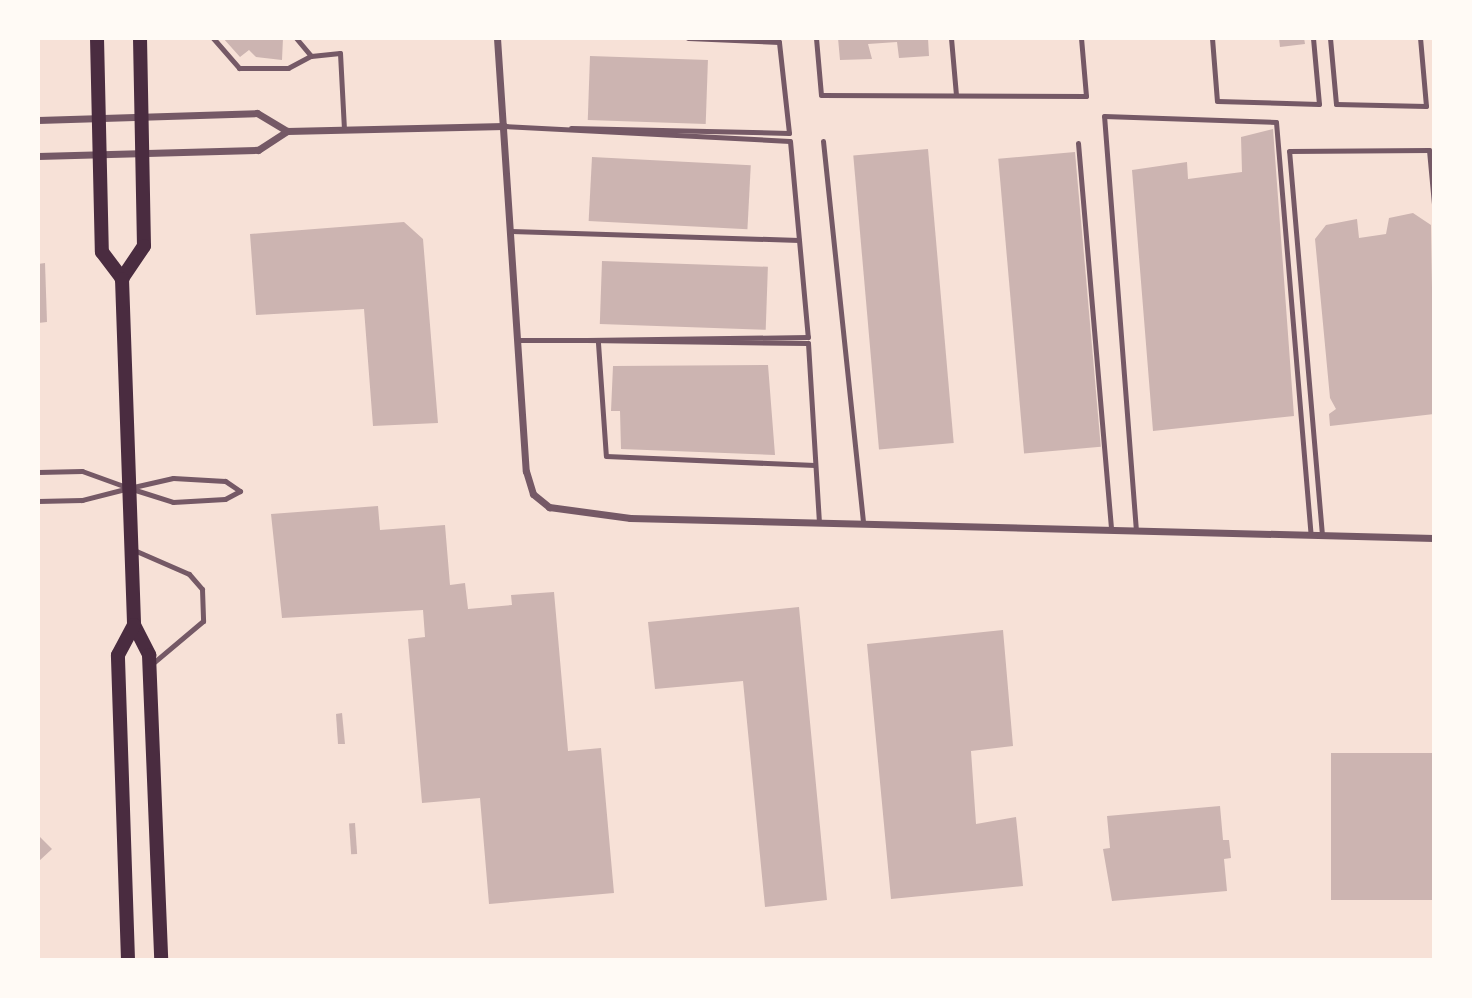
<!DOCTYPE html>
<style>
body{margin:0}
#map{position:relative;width:1472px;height:998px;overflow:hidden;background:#f7e1d7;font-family:"DejaVu Sans",sans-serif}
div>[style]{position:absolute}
.building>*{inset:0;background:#ccb4b1;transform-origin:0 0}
.service>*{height:5px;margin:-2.5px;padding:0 2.5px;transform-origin:2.5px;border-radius:2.5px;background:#755966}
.minor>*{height:7px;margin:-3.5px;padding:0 3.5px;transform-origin:3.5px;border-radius:3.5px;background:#755966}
.secondary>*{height:14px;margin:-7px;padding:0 7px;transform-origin:7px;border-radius:7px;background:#4a2c40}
span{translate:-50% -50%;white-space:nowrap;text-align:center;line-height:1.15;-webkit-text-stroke:7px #fffaf5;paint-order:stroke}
.frame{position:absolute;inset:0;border:40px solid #fffaf5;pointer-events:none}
</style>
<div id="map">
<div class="building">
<div style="clip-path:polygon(223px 38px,283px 38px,282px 60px,256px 57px,249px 50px,240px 57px)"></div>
<div style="clip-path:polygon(838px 38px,928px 38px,929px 56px,899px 58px,897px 42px,868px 44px,872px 59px,840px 60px)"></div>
<div style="clip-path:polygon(1279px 38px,1304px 38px,1305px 44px,1280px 47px)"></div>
<div style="left:590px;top:56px;width:118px;height:64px;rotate:2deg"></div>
<div style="clip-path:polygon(1273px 129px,1294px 416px,1153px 431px,1132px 170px,1187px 162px,1188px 179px,1242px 172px,1241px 137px)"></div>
<div style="left:928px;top:149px;width:295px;height:75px;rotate:85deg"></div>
<div style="left:1075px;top:152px;width:296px;height:77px;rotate:85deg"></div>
<div style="left:592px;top:157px;width:159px;height:64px;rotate:3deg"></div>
<div style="clip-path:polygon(1413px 213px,1431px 225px,1434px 414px,1330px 426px,1329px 414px,1336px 409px,1330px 398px,1315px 239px,1326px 225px,1357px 219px,1359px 238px,1386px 234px,1389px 218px)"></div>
<div style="clip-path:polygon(404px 222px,423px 239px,438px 423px,373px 426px,364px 309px,256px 315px,250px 234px)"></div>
<div style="left:602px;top:261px;width:166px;height:63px;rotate:2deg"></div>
<div style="clip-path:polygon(45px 263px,47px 322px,38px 323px,38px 264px)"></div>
<div style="clip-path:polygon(768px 365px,775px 455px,621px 449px,620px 411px,611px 411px,613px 366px)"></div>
<div style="clip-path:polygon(378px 506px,380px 530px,445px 525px,450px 585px,465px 583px,468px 609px,512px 605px,511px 595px,554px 592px,568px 751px,601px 748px,614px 893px,489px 904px,480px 798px,422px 803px,408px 639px,425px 637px,423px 610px,282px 618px,271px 514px)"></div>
<div style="clip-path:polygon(799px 607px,827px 900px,765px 907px,743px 681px,655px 689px,648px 622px)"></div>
<div style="clip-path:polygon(1003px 630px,1013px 746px,971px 751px,976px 824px,1016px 817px,1023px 886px,891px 899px,867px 644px)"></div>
<div style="clip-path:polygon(342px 713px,345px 744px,338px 744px,336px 714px)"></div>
<div style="left:1434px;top:753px;width:147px;height:103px;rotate:90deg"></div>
<div style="clip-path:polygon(1220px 806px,1223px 840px,1229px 840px,1231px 858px,1224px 859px,1227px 891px,1112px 901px,1103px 849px,1110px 848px,1107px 816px)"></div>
<div style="left:355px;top:823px;width:31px;height:6px;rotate:86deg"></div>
<div style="clip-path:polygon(38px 835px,52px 849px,38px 862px)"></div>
</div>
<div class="service">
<div style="left:213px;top:38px;width:40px;rotate:49deg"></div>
<div style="left:239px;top:68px;width:49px"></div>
<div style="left:288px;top:68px;width:26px;rotate:-28deg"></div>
<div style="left:311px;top:56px;width:29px;rotate:-6deg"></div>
<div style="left:340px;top:53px;width:77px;rotate:87deg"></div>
<div style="left:296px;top:38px;width:23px;rotate:50deg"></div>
<div style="left:816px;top:38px;width:57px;rotate:85deg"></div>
<div style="left:821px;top:95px;width:265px;rotate:0.2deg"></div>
<div style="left:1086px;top:96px;width:58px;rotate:-94.9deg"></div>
<div style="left:951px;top:38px;width:57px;rotate:85deg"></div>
<div style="left:1212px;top:38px;width:63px;rotate:85.5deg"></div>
<div style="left:1217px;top:101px;width:102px;rotate:1.7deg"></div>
<div style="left:1319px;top:104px;width:66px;rotate:-95.2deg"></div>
<div style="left:1330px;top:38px;width:66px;rotate:84.8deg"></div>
<div style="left:1336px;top:104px;width:90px;rotate:1.3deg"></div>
<div style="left:1426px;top:106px;width:68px;rotate:-95deg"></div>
<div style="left:504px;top:126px;width:286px;rotate:3deg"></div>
<div style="left:790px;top:141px;width:197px;rotate:84.8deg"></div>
<div style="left:808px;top:337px;width:221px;rotate:179.2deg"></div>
<div style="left:587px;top:340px;width:221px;rotate:0.8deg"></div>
<div style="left:808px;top:343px;width:180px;rotate:86.5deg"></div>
<div style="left:571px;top:128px;width:218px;rotate:1.3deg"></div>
<div style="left:789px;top:133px;width:92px;rotate:-96.3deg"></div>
<div style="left:779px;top:42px;width:91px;rotate:-177.5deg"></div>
<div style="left:823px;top:141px;width:385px;rotate:84deg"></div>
<div style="left:1078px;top:143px;width:388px;rotate:85.1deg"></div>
<div style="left:511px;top:231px;width:288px;rotate:1.8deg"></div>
<div style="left:517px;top:340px;width:70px"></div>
<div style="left:598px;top:343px;width:113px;rotate:86deg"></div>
<div style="left:606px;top:456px;width:209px;rotate:2.5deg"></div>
<div style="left:38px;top:472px;width:44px;rotate:-1.3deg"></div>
<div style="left:82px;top:471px;width:50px;rotate:19.9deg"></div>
<div style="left:129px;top:488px;width:46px;rotate:17.7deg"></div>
<div style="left:173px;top:502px;width:52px;rotate:-3.3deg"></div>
<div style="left:225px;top:499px;width:17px;rotate:-28deg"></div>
<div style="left:240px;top:491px;width:18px;rotate:-146deg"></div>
<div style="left:225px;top:481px;width:52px;rotate:-176.7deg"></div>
<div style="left:173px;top:478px;width:45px;rotate:167.2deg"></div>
<div style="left:129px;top:488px;width:49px;rotate:165.7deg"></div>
<div style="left:82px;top:500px;width:44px;rotate:178.7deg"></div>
<div style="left:1136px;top:531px;width:416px;rotate:-94.4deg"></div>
<div style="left:1104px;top:116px;width:172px;rotate:2deg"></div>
<div style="left:1276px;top:122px;width:414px;rotate:85.2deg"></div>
<div style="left:1322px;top:535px;width:385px;rotate:-94.9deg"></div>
<div style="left:1289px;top:151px;width:140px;rotate:-0.4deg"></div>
<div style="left:1429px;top:150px;width:54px;rotate:84.7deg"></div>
<div style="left:134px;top:550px;width:60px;rotate:23.6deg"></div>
<div style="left:189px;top:574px;width:20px;rotate:49deg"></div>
<div style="left:202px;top:589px;width:32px;rotate:88deg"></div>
<div style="left:203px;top:621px;width:67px;rotate:139.9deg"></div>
</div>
<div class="minor">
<div style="left:497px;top:38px;width:434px;rotate:86.2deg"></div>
<div style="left:526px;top:471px;width:24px;rotate:73deg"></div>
<div style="left:533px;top:494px;width:21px;rotate:39deg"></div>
<div style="left:549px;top:507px;width:82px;rotate:7.7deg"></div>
<div style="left:630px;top:518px;width:804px;rotate:1.42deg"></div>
<div style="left:38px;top:120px;width:219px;rotate:-1.8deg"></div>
<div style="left:257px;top:113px;width:35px;rotate:31deg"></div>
<div style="left:38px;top:156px;width:220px;rotate:-1.6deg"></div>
<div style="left:258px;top:150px;width:35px;rotate:-33deg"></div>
<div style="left:287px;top:131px;width:217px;rotate:-1.3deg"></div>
</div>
<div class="secondary">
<div style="left:97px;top:38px;width:214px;rotate:88.7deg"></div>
<div style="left:102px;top:252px;width:34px;rotate:53deg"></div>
<div style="left:140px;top:38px;width:208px;rotate:88.9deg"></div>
<div style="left:144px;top:246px;width:40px;rotate:124deg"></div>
<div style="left:122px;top:279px;width:346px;rotate:88deg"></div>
<div style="left:134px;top:625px;width:34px;rotate:63deg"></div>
<div style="left:149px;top:655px;width:305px;rotate:87.7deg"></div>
<div style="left:128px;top:960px;width:305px;rotate:-91.9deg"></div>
<div style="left:118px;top:655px;width:34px;rotate:-62deg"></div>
</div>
<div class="frame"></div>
</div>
